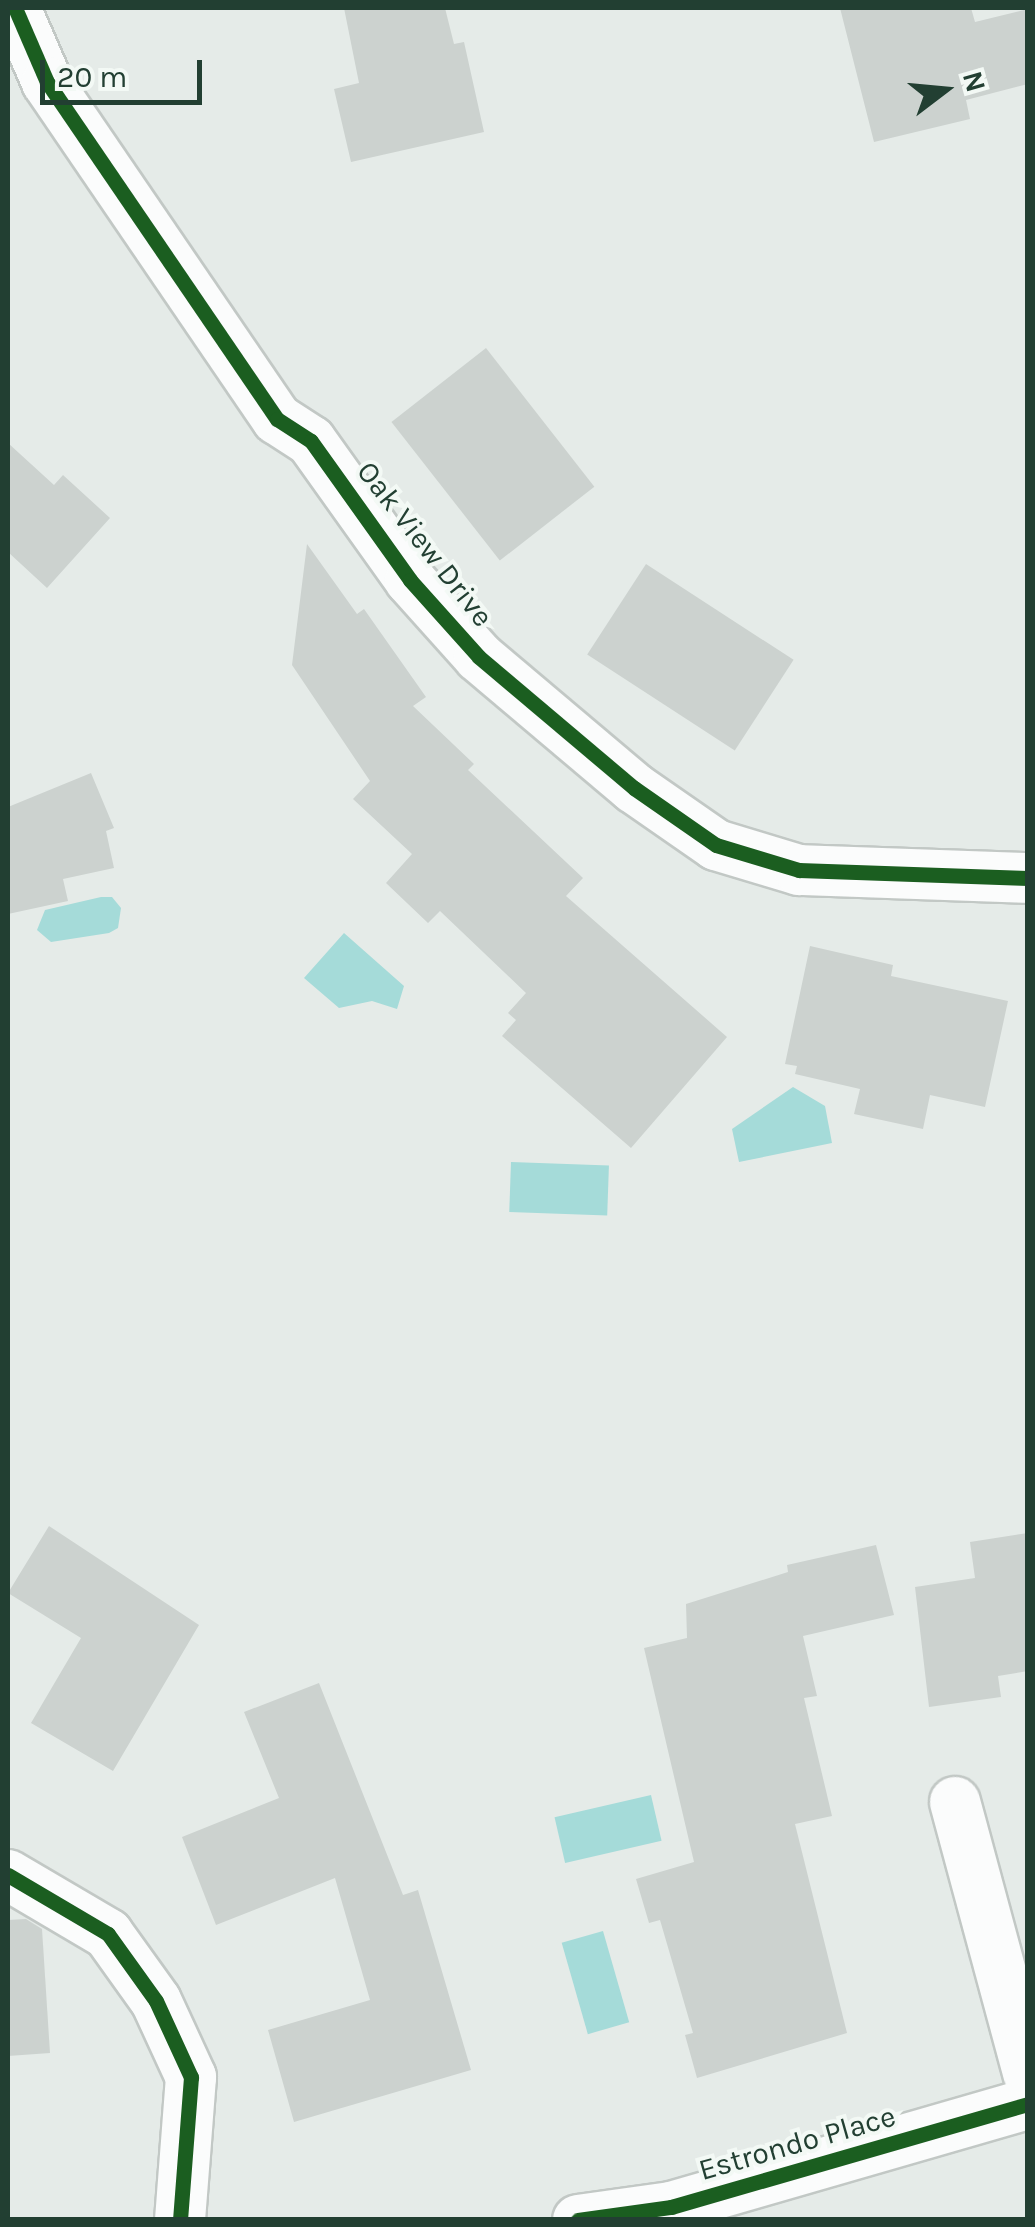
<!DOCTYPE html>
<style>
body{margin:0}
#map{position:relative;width:1035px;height:2227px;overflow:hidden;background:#e5ebe8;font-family:Karla,sans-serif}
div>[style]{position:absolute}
.water>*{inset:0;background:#a5dbd9;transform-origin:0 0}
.building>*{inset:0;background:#ccd2cf;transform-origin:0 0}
.roads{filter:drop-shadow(2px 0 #c2c8c5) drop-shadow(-2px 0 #c2c8c5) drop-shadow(0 2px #c2c8c5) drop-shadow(0 -2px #c2c8c5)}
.street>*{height:50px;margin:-25px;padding:0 25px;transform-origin:25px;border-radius:25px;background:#fbfcfc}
.cycleway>*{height:15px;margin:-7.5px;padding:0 7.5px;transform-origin:7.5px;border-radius:7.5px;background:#1b5e20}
span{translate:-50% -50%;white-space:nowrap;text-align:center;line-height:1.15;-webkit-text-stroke:8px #f3f9f5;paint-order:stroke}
.street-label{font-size:30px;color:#223f32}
.frame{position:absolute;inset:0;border:10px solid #223f32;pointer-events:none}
.north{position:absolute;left:895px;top:40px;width:100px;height:100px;-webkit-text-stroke:8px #f3f9f5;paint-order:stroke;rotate:74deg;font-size:28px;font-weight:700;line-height:40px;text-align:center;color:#223f32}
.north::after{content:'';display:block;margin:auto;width:35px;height:45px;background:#223f32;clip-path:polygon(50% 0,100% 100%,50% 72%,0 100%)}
.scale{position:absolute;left:40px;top:60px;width:162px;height:45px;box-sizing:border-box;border:5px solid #223f32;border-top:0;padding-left:12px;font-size:30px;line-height:35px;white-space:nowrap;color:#223f32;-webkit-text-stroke:8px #f3f9f5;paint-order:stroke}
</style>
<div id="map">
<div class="water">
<div style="clip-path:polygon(101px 897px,112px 897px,121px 908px,118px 928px,109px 933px,51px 942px,37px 930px,45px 910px)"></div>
<div style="clip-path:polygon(344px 933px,404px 986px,397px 1009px,372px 1001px,339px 1008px,304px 978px)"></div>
<div style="clip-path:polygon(793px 1087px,825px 1106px,832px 1143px,739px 1162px,732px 1129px)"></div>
<div style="left:511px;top:1162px;width:98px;height:50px;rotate:2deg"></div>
<div style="left:651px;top:1795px;width:47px;height:99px;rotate:77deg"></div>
<div style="left:603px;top:1931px;width:95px;height:43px;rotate:74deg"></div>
</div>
<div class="building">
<div style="clip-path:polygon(344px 8px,445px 8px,454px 44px,464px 42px,484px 132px,351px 162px,334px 89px,359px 83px)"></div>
<div style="clip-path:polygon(840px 8px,971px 8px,975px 22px,1028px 9px,1028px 84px,966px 100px,970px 119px,874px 142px)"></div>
<div style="left:486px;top:348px;width:176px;height:120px;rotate:52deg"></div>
<div style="clip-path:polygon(8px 443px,54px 485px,63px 475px,110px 518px,47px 588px,8px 552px)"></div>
<div style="clip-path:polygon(307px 544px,357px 614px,364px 609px,426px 697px,413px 706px,474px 764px,468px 770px,583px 878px,566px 896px,727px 1037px,631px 1148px,502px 1036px,516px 1020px,508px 1013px,526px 993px,440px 911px,428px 923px,386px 883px,412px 854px,353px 799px,370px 781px,292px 665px)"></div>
<div style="left:646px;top:564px;width:176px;height:108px;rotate:33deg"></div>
<div style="clip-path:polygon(91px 773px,114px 828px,106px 831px,114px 868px,63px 879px,68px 901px,8px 914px,8px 807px)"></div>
<div style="clip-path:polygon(810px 946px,893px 965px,891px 976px,1008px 1001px,985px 1107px,930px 1095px,923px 1129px,854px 1114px,860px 1089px,795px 1074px,797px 1066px,785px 1064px)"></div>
<div style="clip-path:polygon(49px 1526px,199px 1625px,113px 1771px,31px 1723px,81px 1638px,8px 1593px)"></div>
<div style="clip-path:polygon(1028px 1533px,1028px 1671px,998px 1676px,1001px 1697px,929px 1707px,915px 1587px,975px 1578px,970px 1542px)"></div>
<div style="clip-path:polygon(876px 1545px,894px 1615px,803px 1636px,817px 1696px,804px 1698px,832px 1816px,795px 1824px,847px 2033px,697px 2078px,685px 2035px,693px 2033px,660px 1920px,649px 1923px,636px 1879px,694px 1862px,644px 1648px,687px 1638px,686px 1604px,788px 1572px,787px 1565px)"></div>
<div style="clip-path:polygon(319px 1683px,403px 1895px,418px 1890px,471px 2070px,294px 2122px,268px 2030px,370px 2000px,335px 1878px,216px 1925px,182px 1837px,279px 1798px,244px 1712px)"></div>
<div style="clip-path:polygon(26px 1919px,42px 1929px,50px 2053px,8px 2056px,8px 1920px)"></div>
</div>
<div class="roads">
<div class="street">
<div style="left:15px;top:8px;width:81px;rotate:66.6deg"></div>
<div style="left:47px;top:82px;width:408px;rotate:55.7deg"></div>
<div style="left:277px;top:419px;width:40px;rotate:32.9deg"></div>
<div style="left:311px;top:441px;width:171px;rotate:54.5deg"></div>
<div style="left:410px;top:580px;width:103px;rotate:48.1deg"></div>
<div style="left:479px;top:657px;width:203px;rotate:40.2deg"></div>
<div style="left:634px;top:788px;width:100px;rotate:34.8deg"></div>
<div style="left:716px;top:845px;width:87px;rotate:16.8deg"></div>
<div style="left:799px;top:870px;width:229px;rotate:2deg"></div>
<div style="left:955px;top:1802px;width:281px;rotate:74.9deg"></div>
<div style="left:8px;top:1875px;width:116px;rotate:30.5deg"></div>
<div style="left:108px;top:1934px;width:82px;rotate:54.4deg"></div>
<div style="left:156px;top:2001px;width:84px;rotate:65.3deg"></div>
<div style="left:191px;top:2077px;width:143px;rotate:94.4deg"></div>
<div style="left:578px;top:2220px;width:94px;rotate:-8deg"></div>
<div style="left:671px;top:2207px;width:372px;rotate:-16.1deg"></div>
</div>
</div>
<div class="cycleway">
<div style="left:15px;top:8px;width:81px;rotate:66.6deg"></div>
<div style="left:47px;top:82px;width:408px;rotate:55.7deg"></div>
<div style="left:277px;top:419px;width:40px;rotate:32.9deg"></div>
<div style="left:311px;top:441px;width:171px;rotate:54.5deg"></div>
<div style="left:410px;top:580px;width:103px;rotate:48.1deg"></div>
<div style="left:479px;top:657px;width:203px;rotate:40.2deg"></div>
<div style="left:634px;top:788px;width:100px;rotate:34.8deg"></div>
<div style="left:716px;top:845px;width:87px;rotate:16.8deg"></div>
<div style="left:799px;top:870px;width:229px;rotate:2deg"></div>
<div style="left:8px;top:1875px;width:116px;rotate:30.5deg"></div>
<div style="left:108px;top:1934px;width:82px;rotate:54.4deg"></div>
<div style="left:156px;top:2001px;width:84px;rotate:65.3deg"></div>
<div style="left:191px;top:2077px;width:143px;rotate:94.4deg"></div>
<div style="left:578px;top:2220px;width:94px;rotate:-8deg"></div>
<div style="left:671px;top:2207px;width:372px;rotate:-16.1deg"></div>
</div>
<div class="street-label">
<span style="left:425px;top:544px;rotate:52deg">Oak View Drive</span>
<span style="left:797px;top:2143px;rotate:-16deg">Estrondo Place</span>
</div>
<div class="frame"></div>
<div class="north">N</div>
<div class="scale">20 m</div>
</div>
